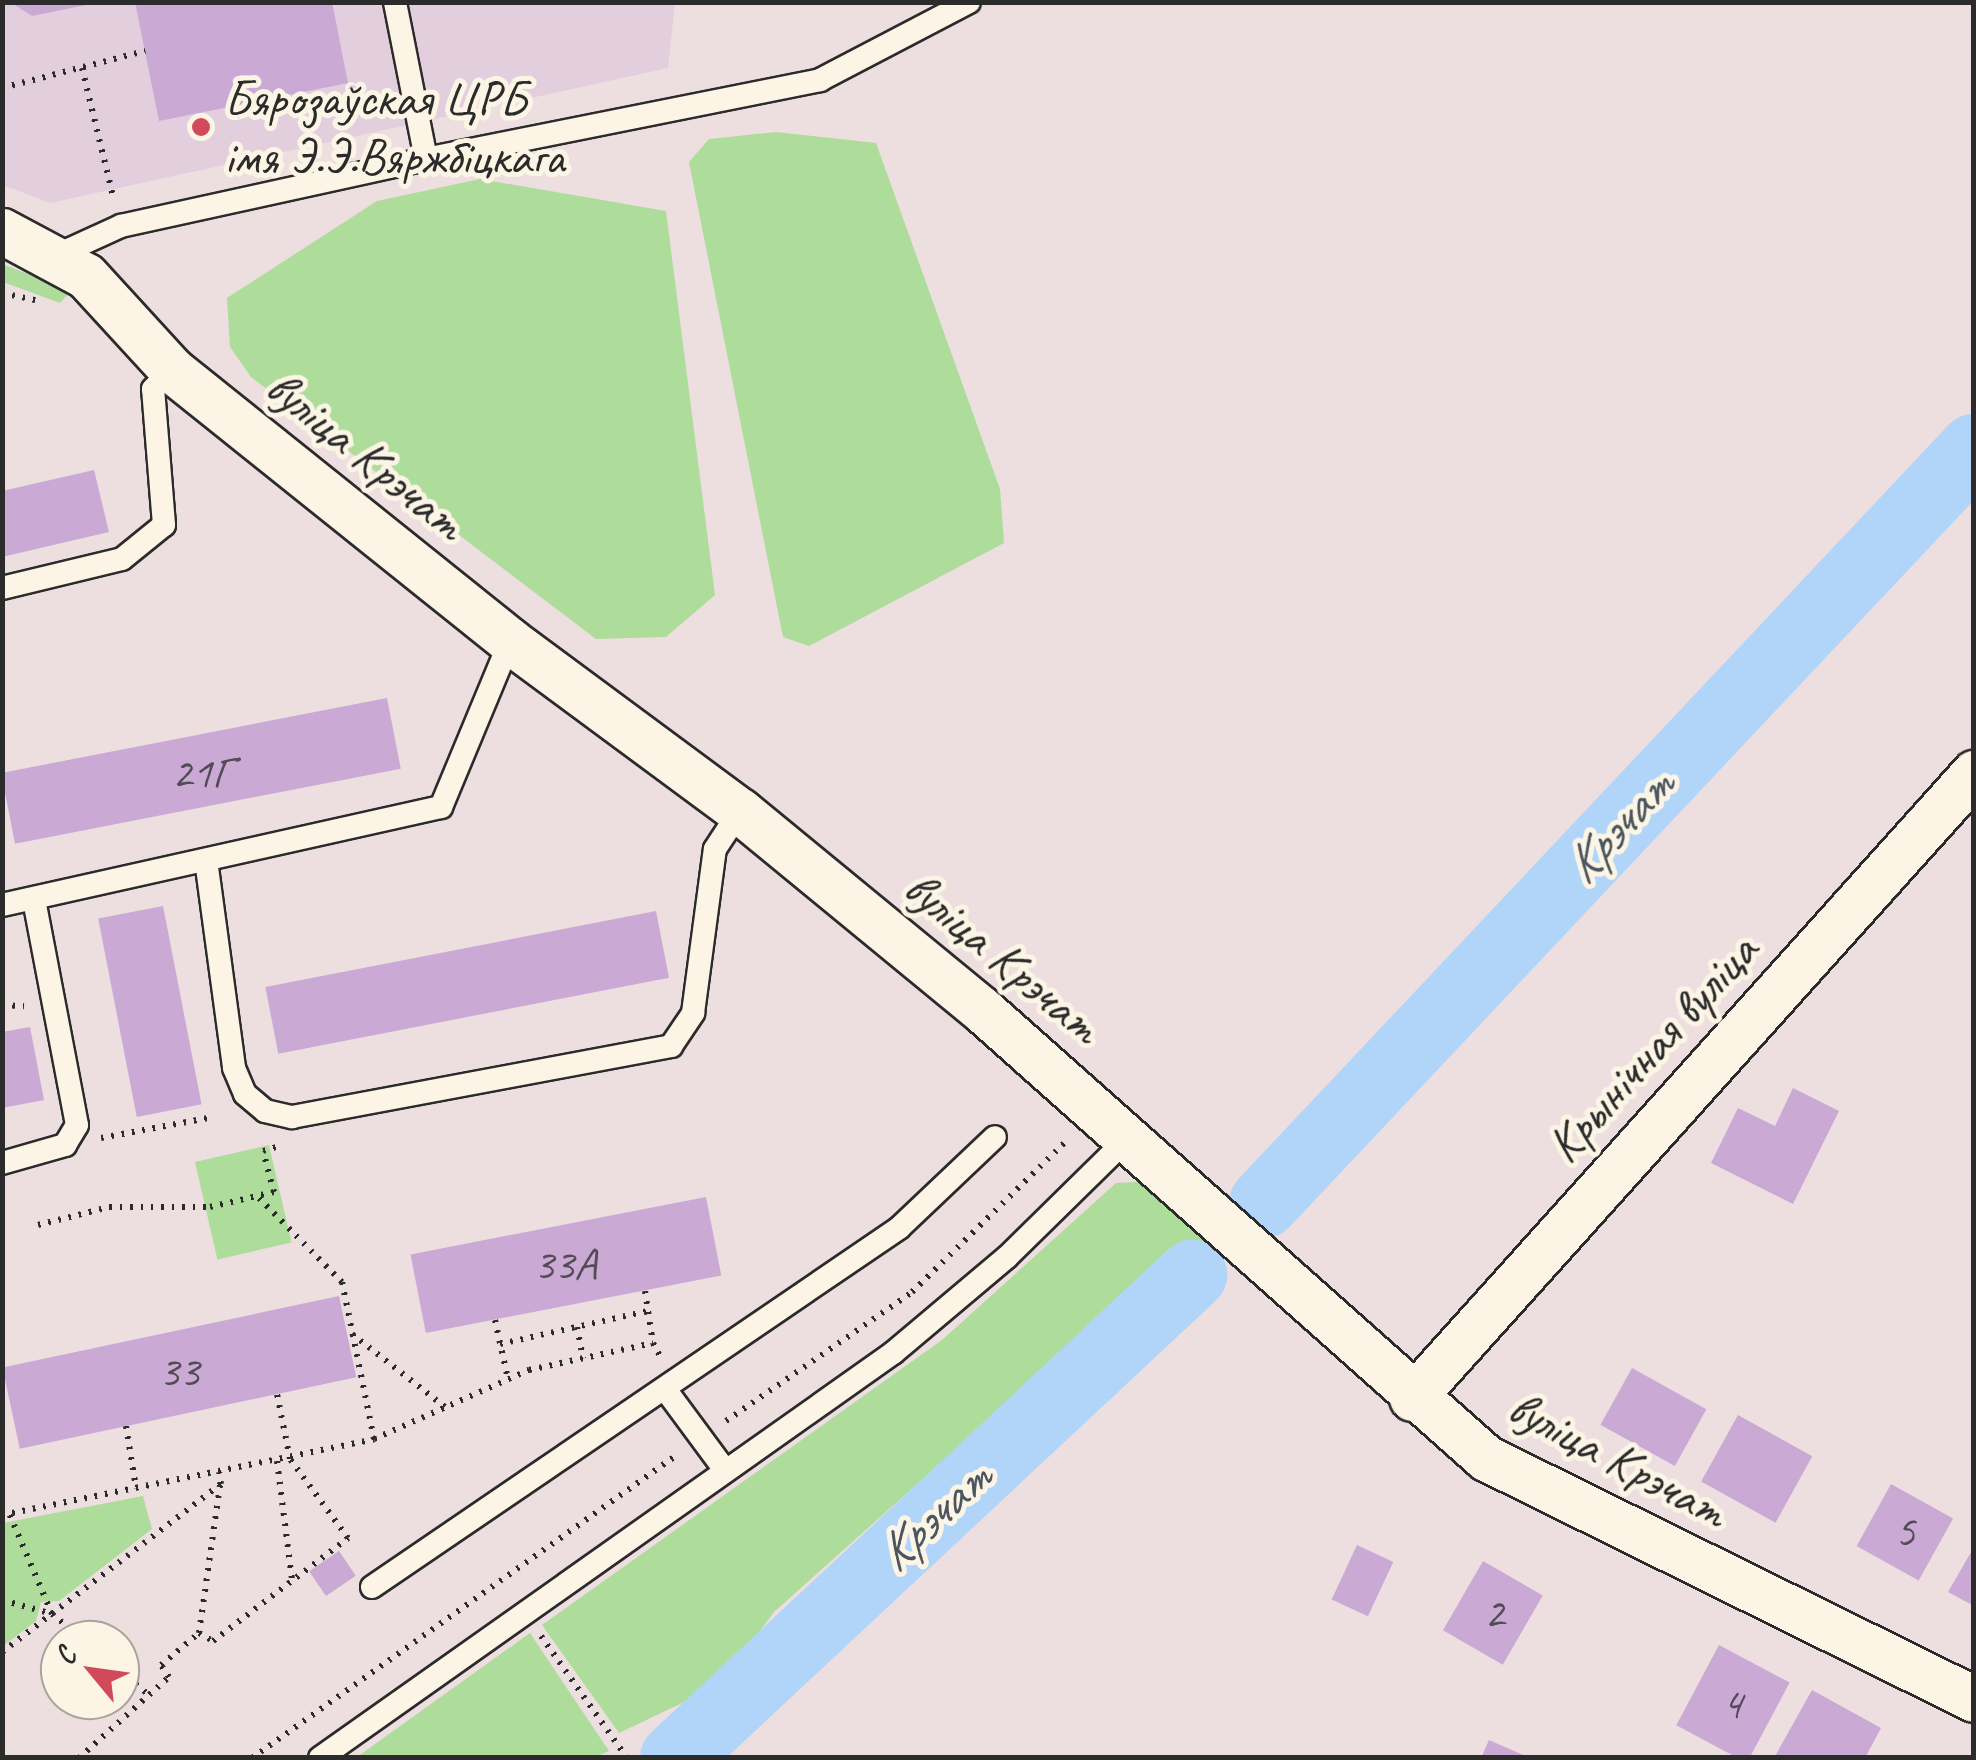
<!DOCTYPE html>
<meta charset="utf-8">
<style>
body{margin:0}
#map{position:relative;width:1976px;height:1760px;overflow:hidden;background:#eddee0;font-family:Caveat,sans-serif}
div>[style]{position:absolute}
.built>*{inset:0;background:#e2cedd}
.green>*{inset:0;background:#aedc9b;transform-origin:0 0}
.river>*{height:70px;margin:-35px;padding:0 35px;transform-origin:35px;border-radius:35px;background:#b0d5f9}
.building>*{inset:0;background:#caaad5;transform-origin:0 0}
.path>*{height:6px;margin-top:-3px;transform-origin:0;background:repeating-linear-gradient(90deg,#2b2b2b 0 2.5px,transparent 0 10.5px)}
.roads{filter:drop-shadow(2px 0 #2b2b2b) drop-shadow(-2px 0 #2b2b2b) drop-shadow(0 2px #2b2b2b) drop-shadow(0 -2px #2b2b2b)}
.lane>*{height:22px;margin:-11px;padding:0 11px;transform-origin:11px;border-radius:11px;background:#fcf5e5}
.street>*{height:45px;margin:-22.5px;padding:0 22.5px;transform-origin:22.5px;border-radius:22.5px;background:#fcf5e5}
.dots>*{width:28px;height:28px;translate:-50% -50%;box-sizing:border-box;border:5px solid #fcf5e5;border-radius:50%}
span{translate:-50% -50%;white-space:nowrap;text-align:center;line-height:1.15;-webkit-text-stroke:10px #fcf5e5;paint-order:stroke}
.number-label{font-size:45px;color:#534b56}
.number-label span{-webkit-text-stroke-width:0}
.poi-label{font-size:50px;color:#2b2b2b}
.left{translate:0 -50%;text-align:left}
.street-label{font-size:50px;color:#2b2b2b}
.water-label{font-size:52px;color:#4c565e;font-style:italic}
.frame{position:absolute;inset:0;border:5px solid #2b2b2b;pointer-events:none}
.north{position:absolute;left:40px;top:1620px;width:100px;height:100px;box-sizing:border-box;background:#fcf5e5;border:2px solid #a8a49b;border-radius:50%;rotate:299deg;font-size:28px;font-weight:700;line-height:40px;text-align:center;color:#2b2b2b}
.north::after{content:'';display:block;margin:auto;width:35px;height:45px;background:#d1495b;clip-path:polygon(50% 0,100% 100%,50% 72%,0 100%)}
</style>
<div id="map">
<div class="built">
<div style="clip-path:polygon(2px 3px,675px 3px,668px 68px,50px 203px,3px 185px)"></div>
</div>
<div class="green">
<div style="clip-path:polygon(776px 132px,876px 143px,1000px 489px,1004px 543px,809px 646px,783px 637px,689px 162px,709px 139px)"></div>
<div style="clip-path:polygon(480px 179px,666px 211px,715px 595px,666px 637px,596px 639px,251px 377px,230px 347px,227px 298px,377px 201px)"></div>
<div style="clip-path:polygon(2px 264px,49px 282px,68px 294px,60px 303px,3px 282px)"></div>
<div style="left:269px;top:1145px;width:100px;height:76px;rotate:77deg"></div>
<div style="clip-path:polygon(1137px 1182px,1211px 1241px,1036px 1378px,774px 1612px,720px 1685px,619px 1733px,542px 1625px,942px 1340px,1116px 1183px)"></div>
<div style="clip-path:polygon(143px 1496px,152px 1529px,59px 1601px,41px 1602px,36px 1621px,3px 1646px,3px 1523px)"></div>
<div style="clip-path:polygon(530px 1633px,609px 1751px,593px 1758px,357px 1757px)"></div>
</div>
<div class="river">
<div style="left:1264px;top:1203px;width:1036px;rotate:-46.72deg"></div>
<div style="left:675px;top:1758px;width:708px;rotate:-43.05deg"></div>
</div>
<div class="building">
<div style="clip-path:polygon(10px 2px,91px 2px,91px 4px,32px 16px)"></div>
<div style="clip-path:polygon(135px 2px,332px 2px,348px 83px,159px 121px)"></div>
<div style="clip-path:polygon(94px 470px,109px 532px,2px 557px,2px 491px)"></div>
<div style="left:387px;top:698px;width:72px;height:393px;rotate:79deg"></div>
<div style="left:163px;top:906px;width:202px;height:66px;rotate:79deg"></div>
<div style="left:656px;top:911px;width:68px;height:398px;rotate:79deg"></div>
<div style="clip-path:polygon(30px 1027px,44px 1100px,2px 1108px,2px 1032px)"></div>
<div style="clip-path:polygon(1793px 1088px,1839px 1111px,1793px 1204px,1711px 1163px,1738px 1108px,1775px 1126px)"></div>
<div style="left:706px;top:1197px;width:80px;height:301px;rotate:79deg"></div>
<div style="left:339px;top:1296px;width:83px;height:344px;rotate:78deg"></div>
<div style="left:1632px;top:1368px;width:85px;height:65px;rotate:29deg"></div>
<div style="left:1738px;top:1415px;width:85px;height:76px;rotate:29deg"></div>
<div style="left:1891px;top:1484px;width:71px;height:71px;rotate:29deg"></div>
<div style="left:1357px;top:1545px;width:40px;height:60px;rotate:25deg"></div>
<div style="clip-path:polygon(1974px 1547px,1974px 1606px,1948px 1592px)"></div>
<div style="left:339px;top:1551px;width:30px;height:36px;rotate:56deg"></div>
<div style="left:1483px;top:1561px;width:69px;height:80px;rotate:30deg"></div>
<div style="left:1719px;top:1645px;width:80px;height:91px;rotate:28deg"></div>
<div style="clip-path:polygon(1812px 1690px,1881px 1728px,1865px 1758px,1774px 1758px)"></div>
<div style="clip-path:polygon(1489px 1740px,1530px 1758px,1481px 1758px)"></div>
</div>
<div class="path">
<div style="left:82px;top:68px;width:132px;rotate:76.4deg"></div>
<div style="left:2px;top:88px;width:148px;rotate:-14.5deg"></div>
<div style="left:2px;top:293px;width:34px;rotate:12deg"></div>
<div style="left:2px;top:1005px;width:22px;rotate:3deg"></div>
<div style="left:101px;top:1138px;width:109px;rotate:-10.6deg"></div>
<div style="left:38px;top:1225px;width:73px;rotate:-14.2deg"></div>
<div style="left:109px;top:1207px;width:101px"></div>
<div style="left:210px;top:1207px;width:66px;rotate:-13.2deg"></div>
<div style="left:274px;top:1192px;width:42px;rotate:-105deg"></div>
<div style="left:263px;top:1151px;width:17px;rotate:-17deg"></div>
<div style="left:645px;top:1291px;width:53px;rotate:81.3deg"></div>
<div style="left:495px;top:1320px;width:60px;rotate:77.6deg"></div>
<div style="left:577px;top:1327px;width:32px;rotate:79deg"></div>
<div style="left:352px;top:1334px;width:118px;rotate:38.1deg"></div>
<div style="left:500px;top:1344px;width:152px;rotate:-12.6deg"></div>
<div style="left:726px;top:1421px;width:226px;rotate:-34.7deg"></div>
<div style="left:912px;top:1292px;width:220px;rotate:-44.4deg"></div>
<div style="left:126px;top:1426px;width:63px;rotate:80.8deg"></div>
<div style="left:374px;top:1439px;width:170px;rotate:-24deg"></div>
<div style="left:529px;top:1370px;width:127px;rotate:-12.3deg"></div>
<div style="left:653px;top:1343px;width:17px;rotate:62deg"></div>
<div style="left:277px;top:1461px;width:120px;rotate:82.8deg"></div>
<div style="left:2px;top:1515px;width:380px;rotate:-11.5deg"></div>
<div style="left:374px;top:1439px;width:160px;rotate:-101.5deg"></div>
<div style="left:342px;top:1282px;width:121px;rotate:-134.7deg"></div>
<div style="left:2px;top:1600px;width:52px;rotate:15.6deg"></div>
<div style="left:52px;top:1614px;width:110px;rotate:-113.1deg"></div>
<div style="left:52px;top:1614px;width:41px;rotate:39.1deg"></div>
<div style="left:199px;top:1633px;width:149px;rotate:-81.9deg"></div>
<div style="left:541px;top:1636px;width:149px;rotate:54.8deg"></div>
<div style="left:2px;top:1652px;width:276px;rotate:-37.5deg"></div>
<div style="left:221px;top:1484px;width:12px;rotate:-99deg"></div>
<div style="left:120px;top:1670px;width:38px;rotate:41deg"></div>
<div style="left:79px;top:1758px;width:121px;rotate:-42deg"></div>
<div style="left:169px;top:1677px;width:14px;rotate:-124deg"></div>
<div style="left:161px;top:1665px;width:50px;rotate:-40.1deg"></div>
<div style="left:199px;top:1633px;width:16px;rotate:30deg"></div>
<div style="left:213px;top:1641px;width:170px;rotate:-37.3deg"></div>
<div style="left:348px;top:1538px;width:98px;rotate:-126.3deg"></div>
<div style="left:290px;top:1459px;width:66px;rotate:-101.3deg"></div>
<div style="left:252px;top:1758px;width:523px;rotate:-35.51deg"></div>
</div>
<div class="roads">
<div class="lane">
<div style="left:426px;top:159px;width:402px;rotate:-11.3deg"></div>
<div style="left:820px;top:80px;width:168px;rotate:-27.6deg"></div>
<div style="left:53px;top:257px;width:75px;rotate:-24.5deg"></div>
<div style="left:121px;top:226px;width:312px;rotate:-12.4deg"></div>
<div style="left:426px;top:159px;width:160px;rotate:-101.2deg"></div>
<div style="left:2px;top:588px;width:123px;rotate:-13.6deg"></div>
<div style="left:122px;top:559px;width:54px;rotate:-39deg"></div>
<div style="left:164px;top:525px;width:136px;rotate:-94.6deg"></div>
<div style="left:153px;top:389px;width:27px;rotate:-45deg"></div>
<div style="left:206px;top:860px;width:210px;rotate:82.3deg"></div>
<div style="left:234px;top:1068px;width:28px;rotate:67deg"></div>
<div style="left:245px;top:1094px;width:26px;rotate:40deg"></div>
<div style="left:265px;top:1111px;width:28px;rotate:13deg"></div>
<div style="left:292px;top:1117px;width:386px;rotate:-10.6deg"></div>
<div style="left:671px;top:1046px;width:40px;rotate:-56deg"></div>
<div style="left:693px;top:1013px;width:165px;rotate:-82.4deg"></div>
<div style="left:715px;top:849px;width:45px;rotate:-56.7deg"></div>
<div style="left:2px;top:905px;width:450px;rotate:-12.6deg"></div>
<div style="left:441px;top:807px;width:180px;rotate:-67.4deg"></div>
<div style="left:2px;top:1163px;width:66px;rotate:-15.9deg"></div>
<div style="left:65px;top:1145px;width:23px;rotate:-59deg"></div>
<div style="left:77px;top:1125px;width:230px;rotate:-100.8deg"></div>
<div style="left:665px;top:1389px;width:101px;rotate:53.5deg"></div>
<div style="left:372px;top:1587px;width:638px;rotate:-34.26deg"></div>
<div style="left:899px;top:1228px;width:132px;rotate:-43.5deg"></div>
<div style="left:320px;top:1758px;width:702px;rotate:-35.25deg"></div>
<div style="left:893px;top:1353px;width:149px;rotate:-40.1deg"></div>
<div style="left:1007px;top:1257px;width:170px;rotate:-44.5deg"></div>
</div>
<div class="street">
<div style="left:2px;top:231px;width:95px;rotate:28.2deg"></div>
<div style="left:86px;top:276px;width:127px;rotate:47.5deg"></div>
<div style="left:172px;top:370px;width:433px;rotate:38.7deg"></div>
<div style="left:510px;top:641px;width:286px;rotate:36.5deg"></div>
<div style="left:740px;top:811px;width:312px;rotate:39.4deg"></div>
<div style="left:981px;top:1009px;width:676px;rotate:41.64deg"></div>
<div style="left:1486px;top:1458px;width:544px;rotate:26.28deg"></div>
<div style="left:1412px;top:1398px;width:841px;rotate:-48.04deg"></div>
</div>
</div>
<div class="dots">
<div style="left:201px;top:127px;background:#d1495b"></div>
</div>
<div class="number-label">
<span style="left:202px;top:773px">21Г</span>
<span style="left:565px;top:1265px">33А</span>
<span style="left:179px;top:1372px">33</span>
<span style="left:1905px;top:1532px">5</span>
<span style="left:1494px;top:1613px">2</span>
<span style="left:1732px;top:1704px">4</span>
</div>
<div class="poi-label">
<span class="left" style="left:224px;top:127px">Бярозаўская ЦРБ<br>імя Э.Э.Вяржбіцкага</span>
</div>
<div class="street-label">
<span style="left:366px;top:455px;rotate:39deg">вуліца Крэчат</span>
<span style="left:1003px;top:957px;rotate:40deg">вуліца Крэчат</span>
<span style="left:1652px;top:1048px;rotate:-48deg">Крынічная вуліца</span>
<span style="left:1618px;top:1459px;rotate:28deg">вуліца Крэчат</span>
</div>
<div class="water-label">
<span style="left:1619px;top:826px;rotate:-47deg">Крэчат</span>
<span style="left:934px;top:1516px;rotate:-43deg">Крэчат</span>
</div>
<div class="frame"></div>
<div class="north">С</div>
</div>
